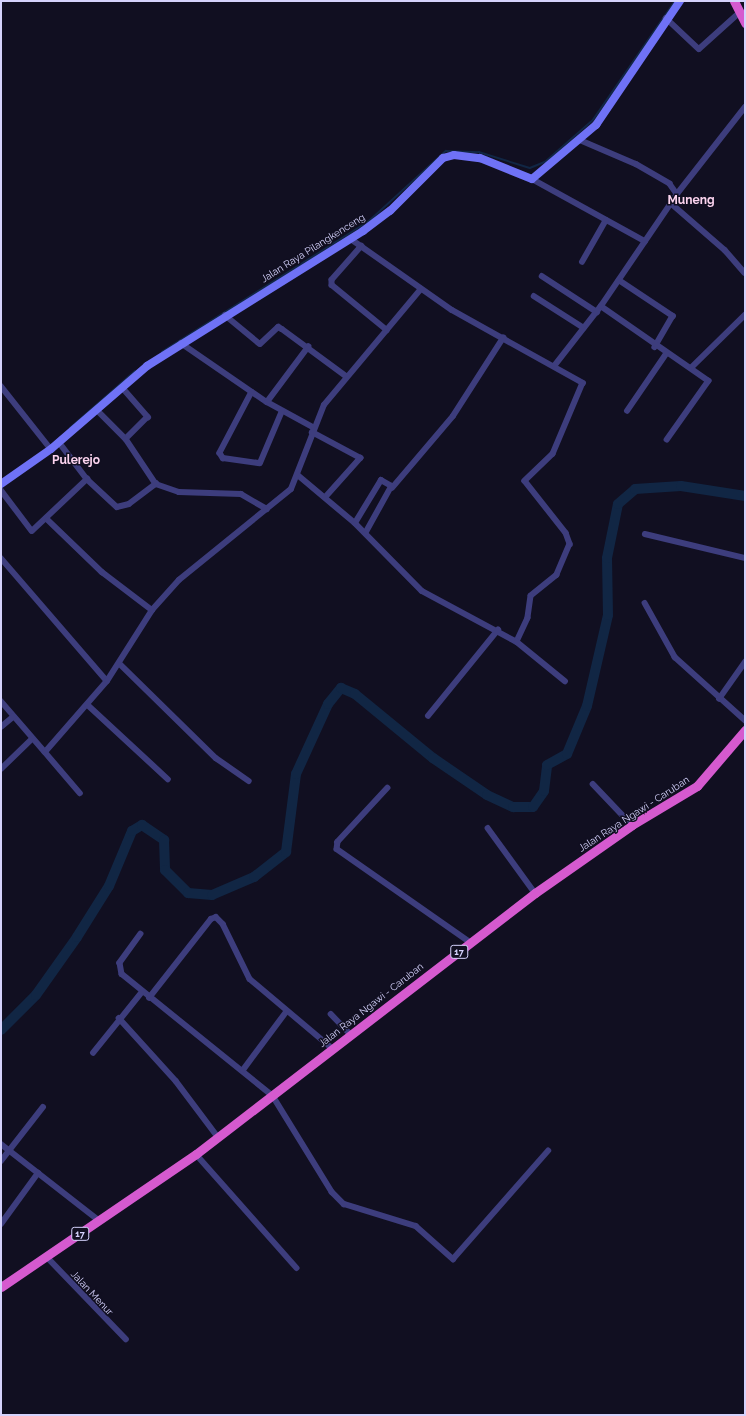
<!DOCTYPE html>
<style>
body{margin:0}
#map{position:relative;width:746px;height:1416px;overflow:hidden;background:#110f21;font-family:Raleway,sans-serif}
div>[style]{position:absolute}
.stream>*{height:1.5px;margin:-0.75px;padding:0 0.75px;transform-origin:0.75px;border-radius:0.75px;background:#112644}
.river>*{height:10px;margin:-5px;padding:0 5px;transform-origin:5px;border-radius:5px;background:#112644}
.minor>*{height:5.5px;margin:-2.75px;padding:0 2.75px;transform-origin:2.75px;border-radius:2.75px;background:#3d3d7d}
.secondary>*{height:8px;margin:-4px;padding:0 4px;transform-origin:4px;border-radius:4px;background:#6f72f6}
.trunk>*{height:9px;margin:-4.5px;padding:0 4.5px;transform-origin:4.5px;border-radius:4.5px;background:#d55acf}
span{translate:-50% -50%;white-space:nowrap;text-align:center;line-height:1.15;-webkit-text-stroke:3px #110f21;paint-order:stroke}
.shield-label span{padding:1px 3px;background:#110f21;border:1px solid;border-radius:3px;-webkit-text-stroke-width:0}
.shield-label{font-size:9px;color:#d5d2fc;font-weight:700}
.street-label{font-size:10px;color:#d5d2fc}
.quarter-label{font-size:12px;color:#fcd4ef;font-weight:700}
.frame{position:absolute;inset:0;border:2px solid #d5d2fc;pointer-events:none}
</style>
<div id="map">
<div class="stream">
<div style="left:162px;top:352px;width:245px;rotate:-32.3deg"></div>
<div style="left:369px;top:221px;width:104px;rotate:-42.3deg"></div>
<div style="left:446px;top:151px;width:33px;rotate:2deg"></div>
<div style="left:479px;top:152px;width:53px;rotate:17.4deg"></div>
<div style="left:530px;top:168px;width:16px;rotate:-22deg"></div>
<div style="left:545px;top:162px;width:64px;rotate:-41.2deg"></div>
<div style="left:593px;top:120px;width:145px;rotate:-55.4deg"></div>
<div style="left:70px;top:428px;width:86px;rotate:-41.2deg"></div>
</div>
<div class="river">
<div style="left:1px;top:1030px;width:49px;rotate:-45deg"></div>
<div style="left:36px;top:995px;width:71px;rotate:-54.7deg"></div>
<div style="left:77px;top:937px;width:60px;rotate:-57.9deg"></div>
<div style="left:109px;top:886px;width:60px;rotate:-67.3deg"></div>
<div style="left:132px;top:831px;width:12px;rotate:-31deg"></div>
<div style="left:142px;top:825px;width:27px;rotate:34deg"></div>
<div style="left:164px;top:840px;width:30px;rotate:88deg"></div>
<div style="left:165px;top:870px;width:33px;rotate:45deg"></div>
<div style="left:188px;top:893px;width:24px;rotate:5deg"></div>
<div style="left:212px;top:895px;width:46px;rotate:-23.2deg"></div>
<div style="left:254px;top:877px;width:41px;rotate:-38deg"></div>
<div style="left:286px;top:852px;width:79px;rotate:-82.7deg"></div>
<div style="left:296px;top:774px;width:77px;rotate:-65.4deg"></div>
<div style="left:328px;top:704px;width:21px;rotate:-51deg"></div>
<div style="left:341px;top:688px;width:15px;rotate:23deg"></div>
<div style="left:355px;top:694px;width:101px;rotate:39.4deg"></div>
<div style="left:433px;top:758px;width:65px;rotate:34.4deg"></div>
<div style="left:487px;top:795px;width:29px;rotate:25deg"></div>
<div style="left:513px;top:807px;width:20px"></div>
<div style="left:533px;top:807px;width:19px;rotate:-55deg"></div>
<div style="left:544px;top:791px;width:26px;rotate:-83deg"></div>
<div style="left:547px;top:765px;width:23px;rotate:-29deg"></div>
<div style="left:567px;top:754px;width:52px;rotate:-67.4deg"></div>
<div style="left:587px;top:706px;width:93px;rotate:-77deg"></div>
<div style="left:608px;top:615px;width:57px;rotate:-91deg"></div>
<div style="left:607px;top:558px;width:55px;rotate:-78.5deg"></div>
<div style="left:618px;top:504px;width:23px;rotate:-41deg"></div>
<div style="left:635px;top:489px;width:46px;rotate:-3.7deg"></div>
<div style="left:681px;top:486px;width:65px;rotate:8.9deg"></div>
</div>
<div class="minor">
<div style="left:666px;top:18px;width:45px;rotate:43.2deg"></div>
<div style="left:699px;top:49px;width:54px;rotate:-42deg"></div>
<div style="left:580px;top:140px;width:61px;rotate:23.2deg"></div>
<div style="left:636px;top:164px;width:39px;rotate:30deg"></div>
<div style="left:670px;top:184px;width:12px;rotate:55deg"></div>
<div style="left:532px;top:179px;width:129px;rotate:28.8deg"></div>
<div style="left:672px;top:204px;width:70px;rotate:41deg"></div>
<div style="left:725px;top:250px;width:30px;rotate:49deg"></div>
<div style="left:351px;top:239px;width:123px;rotate:35.1deg"></div>
<div style="left:452px;top:310px;width:150px;rotate:29.1deg"></div>
<div style="left:583px;top:383px;width:77px;rotate:112.9deg"></div>
<div style="left:553px;top:454px;width:39px;rotate:136deg"></div>
<div style="left:525px;top:481px;width:66px;rotate:51.7deg"></div>
<div style="left:566px;top:533px;width:12px;rotate:70deg"></div>
<div style="left:570px;top:544px;width:34px;rotate:113deg"></div>
<div style="left:557px;top:575px;width:33px;rotate:141deg"></div>
<div style="left:531px;top:596px;width:22px;rotate:98deg"></div>
<div style="left:528px;top:618px;width:26px;rotate:115deg"></div>
<div style="left:362px;top:246px;width:45px;rotate:131.4deg"></div>
<div style="left:332px;top:280px;width:5px;rotate:90deg"></div>
<div style="left:332px;top:285px;width:71px;rotate:39.3deg"></div>
<div style="left:582px;top:262px;width:48px;rotate:-60.3deg"></div>
<div style="left:542px;top:276px;width:66px;rotate:33.2deg"></div>
<div style="left:619px;top:280px;width:65px;rotate:33.7deg"></div>
<div style="left:673px;top:316px;width:36px;rotate:120deg"></div>
<div style="left:534px;top:296px;width:59px;rotate:32.6deg"></div>
<div style="left:601px;top:306px;width:131px;rotate:34.8deg"></div>
<div style="left:709px;top:381px;width:72px;rotate:125.4deg"></div>
<div style="left:225px;top:315px;width:45px;rotate:39.6deg"></div>
<div style="left:260px;top:344px;width:25px;rotate:-43deg"></div>
<div style="left:278px;top:327px;width:4px;rotate:27deg"></div>
<div style="left:282px;top:329px;width:79px;rotate:36.3deg"></div>
<div style="left:181px;top:343px;width:104px;rotate:34.5deg"></div>
<div style="left:267px;top:402px;width:52px;rotate:28.5deg"></div>
<div style="left:555px;top:365px;width:75px;rotate:-52.1deg"></div>
<div style="left:601px;top:306px;width:135px;rotate:-55.8deg"></div>
<div style="left:677px;top:194px;width:110px;rotate:-52deg"></div>
<div style="left:692px;top:367px;width:74px;rotate:-44.5deg"></div>
<div style="left:1px;top:386px;width:80px;rotate:51.6deg"></div>
<div style="left:122px;top:387px;width:40px;rotate:49deg"></div>
<div style="left:148px;top:417px;width:31px;rotate:135deg"></div>
<div style="left:252px;top:392px;width:69px;rotate:117.7deg"></div>
<div style="left:220px;top:453px;width:6px;rotate:59deg"></div>
<div style="left:223px;top:458px;width:37px;rotate:8deg"></div>
<div style="left:260px;top:463px;width:56px;rotate:-67.1deg"></div>
<div style="left:267px;top:402px;width:69px;rotate:-53.3deg"></div>
<div style="left:97px;top:410px;width:41px;rotate:45deg"></div>
<div style="left:126px;top:439px;width:54px;rotate:56.3deg"></div>
<div style="left:156px;top:484px;width:24px;rotate:19deg"></div>
<div style="left:179px;top:492px;width:62px;rotate:1.8deg"></div>
<div style="left:241px;top:494px;width:30px;rotate:30deg"></div>
<div style="left:627px;top:411px;width:69px;rotate:-55.6deg"></div>
<div style="left:312px;top:432px;width:55px;rotate:28deg"></div>
<div style="left:361px;top:458px;width:52px;rotate:131.9deg"></div>
<div style="left:59px;top:442px;width:46px;rotate:52.9deg"></div>
<div style="left:87px;top:479px;width:41px;rotate:43deg"></div>
<div style="left:117px;top:507px;width:12px;rotate:-14deg"></div>
<div style="left:129px;top:504px;width:34px;rotate:-37deg"></div>
<div style="left:298px;top:475px;width:75px;rotate:40.1deg"></div>
<div style="left:355px;top:523px;width:95px;rotate:45.4deg"></div>
<div style="left:422px;top:591px;width:108px;rotate:28.2deg"></div>
<div style="left:517px;top:642px;width:62px;rotate:39.1deg"></div>
<div style="left:392px;top:488px;width:94px;rotate:-49.7deg"></div>
<div style="left:453px;top:416px;width:93px;rotate:-57.3deg"></div>
<div style="left:1px;top:490px;width:51px;rotate:52.9deg"></div>
<div style="left:32px;top:531px;width:76px;rotate:-43.4deg"></div>
<div style="left:48px;top:520px;width:75px;rotate:43.9deg"></div>
<div style="left:102px;top:572px;width:63px;rotate:37.2deg"></div>
<div style="left:355px;top:523px;width:50px;rotate:-58.8deg"></div>
<div style="left:381px;top:480px;width:13px;rotate:29deg"></div>
<div style="left:392px;top:486px;width:54px;rotate:119deg"></div>
<div style="left:645px;top:534px;width:103px;rotate:13.5deg"></div>
<div style="left:1px;top:558px;width:162px;rotate:49.2deg"></div>
<div style="left:645px;top:603px;width:62px;rotate:60.9deg"></div>
<div style="left:675px;top:657px;width:94px;rotate:42deg"></div>
<div style="left:120px;top:664px;width:134px;rotate:44.4deg"></div>
<div style="left:216px;top:758px;width:40px;rotate:34.9deg"></div>
<div style="left:719px;top:699px;width:45px;rotate:-54.9deg"></div>
<div style="left:1px;top:701px;width:67px;rotate:49.2deg"></div>
<div style="left:45px;top:752px;width:94px;rotate:-48.9deg"></div>
<div style="left:107px;top:681px;width:84px;rotate:-57.6deg"></div>
<div style="left:152px;top:610px;width:40px;rotate:-48deg"></div>
<div style="left:179px;top:580px;width:144px;rotate:-39.1deg"></div>
<div style="left:291px;top:489px;width:90px;rotate:-68.6deg"></div>
<div style="left:324px;top:405px;width:151px;rotate:-50.1deg"></div>
<div style="left:88px;top:705px;width:109px;rotate:42.8deg"></div>
<div style="left:428px;top:716px;width:111px;rotate:-50.9deg"></div>
<div style="left:1px;top:727px;width:16px;rotate:-40deg"></div>
<div style="left:45px;top:752px;width:54px;rotate:49.5deg"></div>
<div style="left:1px;top:769px;width:43px;rotate:-44.1deg"></div>
<div style="left:593px;top:784px;width:57px;rotate:46.4deg"></div>
<div style="left:388px;top:788px;width:74px;rotate:132.8deg"></div>
<div style="left:338px;top:842px;width:7px;rotate:98deg"></div>
<div style="left:337px;top:849px;width:164px;rotate:35deg"></div>
<div style="left:488px;top:828px;width:80px;rotate:54.1deg"></div>
<div style="left:141px;top:934px;width:36px;rotate:126deg"></div>
<div style="left:120px;top:963px;width:11px;rotate:80deg"></div>
<div style="left:122px;top:974px;width:194px;rotate:38.9deg"></div>
<div style="left:273px;top:1096px;width:113px;rotate:58.4deg"></div>
<div style="left:332px;top:1192px;width:17px;rotate:45deg"></div>
<div style="left:344px;top:1204px;width:75px;rotate:17deg"></div>
<div style="left:416px;top:1226px;width:50px;rotate:41.7deg"></div>
<div style="left:453px;top:1259px;width:144px;rotate:-48.7deg"></div>
<div style="left:149px;top:998px;width:100px;rotate:-51.9deg"></div>
<div style="left:211px;top:919px;width:5px;rotate:-22deg"></div>
<div style="left:216px;top:917px;width:10px;rotate:45deg"></div>
<div style="left:223px;top:924px;width:61px;rotate:63.9deg"></div>
<div style="left:250px;top:979px;width:109px;rotate:40.1deg"></div>
<div style="left:331px;top:1014px;width:28px;rotate:46deg"></div>
<div style="left:119px;top:1018px;width:85px;rotate:47.9deg"></div>
<div style="left:176px;top:1081px;width:70px;rotate:53.1deg"></div>
<div style="left:93px;top:1053px;width:78px;rotate:-51.2deg"></div>
<div style="left:243px;top:1070px;width:72px;rotate:-53.4deg"></div>
<div style="left:1px;top:1144px;width:125px;rotate:37.9deg"></div>
<div style="left:196px;top:1154px;width:152px;rotate:48.5deg"></div>
<div style="left:1px;top:1161px;width:68px;rotate:-52.1deg"></div>
<div style="left:1px;top:1224px;width:63px;rotate:-54deg"></div>
<div style="left:47px;top:1257px;width:114px;rotate:46.1deg"></div>
</div>
<div class="secondary">
<div style="left:1px;top:484px;width:61px;rotate:-35deg"></div>
<div style="left:51px;top:449px;width:127px;rotate:-40.8deg"></div>
<div style="left:147px;top:366px;width:255px;rotate:-32deg"></div>
<div style="left:363px;top:231px;width:34px;rotate:-37deg"></div>
<div style="left:390px;top:211px;width:75px;rotate:-45deg"></div>
<div style="left:443px;top:158px;width:11px;rotate:-15deg"></div>
<div style="left:454px;top:155px;width:26px;rotate:7deg"></div>
<div style="left:480px;top:158px;width:56px;rotate:22deg"></div>
<div style="left:532px;top:179px;width:84px;rotate:-40.2deg"></div>
<div style="left:596px;top:125px;width:150px;rotate:-55.9deg"></div>
</div>
<div class="trunk">
<div style="left:734px;top:1px;width:25px;rotate:63deg"></div>
<div style="left:1px;top:1287px;width:236px;rotate:-34.3deg"></div>
<div style="left:196px;top:1154px;width:428px;rotate:-37.6deg"></div>
<div style="left:535px;top:893px;width:118px;rotate:-35deg"></div>
<div style="left:632px;top:825px;width:76px;rotate:-31deg"></div>
<div style="left:697px;top:786px;width:74px;rotate:-49.4deg"></div>
</div>
<div class="shield-label">
<span style="left:459px;top:952px">17</span>
<span style="left:80px;top:1234px">17</span>
</div>
<div class="street-label">
<span style="left:313px;top:248px;rotate:-32deg">Jalan Raya Pilangkenceng</span>
<span style="left:634px;top:814px;rotate:-33deg">Jalan Raya Ngawi - Caruban</span>
<span style="left:371px;top:1005px;rotate:-38deg">Jalan Raya Ngawi - Caruban</span>
<span style="left:92px;top:1293px;rotate:47deg">Jalan Menur</span>
</div>
<div class="quarter-label">
<span style="left:691px;top:201px">Muneng</span>
<span style="left:76px;top:461px">Pulerejo</span>
</div>
<div class="frame"></div>
</div>
